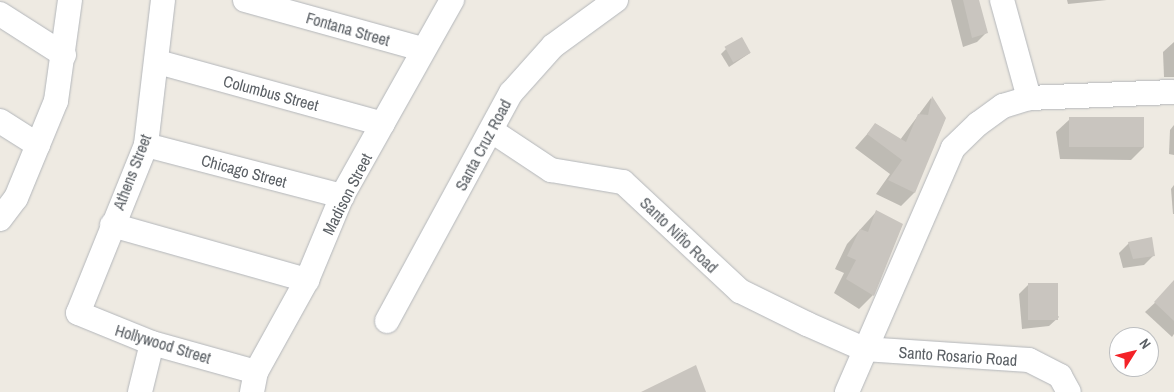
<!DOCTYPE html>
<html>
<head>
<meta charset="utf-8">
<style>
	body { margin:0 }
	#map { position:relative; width:1174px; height:392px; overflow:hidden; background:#eeeae2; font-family:"Archivo Narrow",sans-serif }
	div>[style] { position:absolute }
	.shadow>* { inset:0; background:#0003 }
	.building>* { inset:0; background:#c9c5bf; transform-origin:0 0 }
	.roads { filter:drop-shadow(0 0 1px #b3b6ba) drop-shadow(0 0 1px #b3b6ba) }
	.minor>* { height:24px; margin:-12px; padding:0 12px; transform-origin:12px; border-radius:12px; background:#fff }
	span { translate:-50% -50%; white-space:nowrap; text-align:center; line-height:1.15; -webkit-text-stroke:4px #fff; paint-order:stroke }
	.street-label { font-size:16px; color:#5a5f64 }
	.north { position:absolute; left:1109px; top:327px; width:50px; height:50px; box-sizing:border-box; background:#fff; border:1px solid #bdbfc1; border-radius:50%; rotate:54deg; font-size:14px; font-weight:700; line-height:20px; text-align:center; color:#5a5f64 }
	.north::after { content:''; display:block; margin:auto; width:18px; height:22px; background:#f42227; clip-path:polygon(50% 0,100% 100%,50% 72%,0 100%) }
</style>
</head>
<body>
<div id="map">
	<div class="shadow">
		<div style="clip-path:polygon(951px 0,978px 0,987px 32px,977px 42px,963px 47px)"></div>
		<div style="clip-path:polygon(1067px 0,1107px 0,1068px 4px)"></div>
		<div style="clip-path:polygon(1174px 42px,1174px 77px,1164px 77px,1163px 52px)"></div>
		<div style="clip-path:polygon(726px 49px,750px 53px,729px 67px,721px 54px)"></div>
		<div style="clip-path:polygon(931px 98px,945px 119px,914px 193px,901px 206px,876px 194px,890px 174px,855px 148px,876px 124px,900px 140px)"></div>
		<div style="clip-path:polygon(1070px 119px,1144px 147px,1131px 160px,1060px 159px,1056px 132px)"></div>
		<div style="clip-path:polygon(1174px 125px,1174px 155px,1169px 154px,1170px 130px)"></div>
		<div style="clip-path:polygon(1174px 185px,1174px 214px,1173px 214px,1171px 189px)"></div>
		<div style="clip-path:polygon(876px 212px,902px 225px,873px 295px,859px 309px,834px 293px,844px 273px,835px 269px,847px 244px)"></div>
		<div style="clip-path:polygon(1129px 243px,1154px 255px,1144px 265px,1123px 268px,1119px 253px)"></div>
		<div style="clip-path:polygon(1029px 284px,1059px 317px,1049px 326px,1022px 329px,1019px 294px)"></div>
		<div style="clip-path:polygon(1174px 285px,1174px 334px,1172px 337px,1145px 312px)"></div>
	</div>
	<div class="building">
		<div style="clip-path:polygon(963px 0,979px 0,988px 33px,972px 38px)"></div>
		<div style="left:742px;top:37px;width:18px;height:20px;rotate:61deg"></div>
		<div style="clip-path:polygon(932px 96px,946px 118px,915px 193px,888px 180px,902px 160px,867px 134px,875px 123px,906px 142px,918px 114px,928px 115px)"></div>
		<div style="left:1069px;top:117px;width:75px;height:30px"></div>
		<div style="clip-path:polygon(876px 210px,903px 224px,874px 296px,846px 279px,856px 260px,847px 256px,860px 229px,868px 232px)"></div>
		<div style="clip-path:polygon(1152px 237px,1155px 256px,1133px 259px,1128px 242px)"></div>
		<div style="clip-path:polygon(1174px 280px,1174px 321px,1154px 302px)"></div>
		<div style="left:1028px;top:283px;width:30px;height:37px"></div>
		<div style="clip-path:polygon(696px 365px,706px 392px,641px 392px)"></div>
	</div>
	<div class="roads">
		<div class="minor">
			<div style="left:163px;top:0;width:146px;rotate:96.7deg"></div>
			<div style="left:146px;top:145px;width:181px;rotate:112deg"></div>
			<div style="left:78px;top:313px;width:80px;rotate:22.1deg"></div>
			<div style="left:152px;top:343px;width:108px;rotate:15.6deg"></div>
			<div style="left:245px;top:0;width:184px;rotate:15.5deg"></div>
			<div style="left:1002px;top:0;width:102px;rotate:74.6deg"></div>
			<div style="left:0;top:14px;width:76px;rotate:32.6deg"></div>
			<div style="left:158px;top:62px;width:233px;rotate:15.4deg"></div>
			<div style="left:0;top:121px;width:45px;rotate:32.3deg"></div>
			<div style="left:492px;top:131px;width:71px;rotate:33.5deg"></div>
			<div style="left:551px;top:170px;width:73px;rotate:9.5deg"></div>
			<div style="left:623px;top:182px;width:160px;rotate:43deg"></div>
			<div style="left:740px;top:291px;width:75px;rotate:26.2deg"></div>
			<div style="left:807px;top:324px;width:62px;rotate:23.7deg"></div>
			<div style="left:864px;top:349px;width:165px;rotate:3.8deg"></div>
			<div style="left:1029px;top:360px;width:35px;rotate:27deg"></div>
			<div style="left:1060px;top:376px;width:18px;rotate:61deg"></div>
			<div style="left:146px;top:145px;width:203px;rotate:14.6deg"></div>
			<div style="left:0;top:219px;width:26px;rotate:-53deg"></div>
			<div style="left:16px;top:198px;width:105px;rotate:-67.6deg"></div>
			<div style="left:56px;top:101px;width:102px;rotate:-82.1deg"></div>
			<div style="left:112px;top:225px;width:203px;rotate:15.8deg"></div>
			<div style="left:387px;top:321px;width:260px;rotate:-61.5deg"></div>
			<div style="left:511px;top:93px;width:63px;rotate:-48.2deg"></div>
			<div style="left:553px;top:46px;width:78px;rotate:-36.1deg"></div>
			<div style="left:140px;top:392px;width:50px;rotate:-76.2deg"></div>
			<div style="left:252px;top:392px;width:20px;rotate:-79deg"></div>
			<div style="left:256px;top:372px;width:105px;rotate:-61deg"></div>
			<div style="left:307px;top:280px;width:91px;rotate:-67.4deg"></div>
			<div style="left:342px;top:196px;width:225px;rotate:-60.7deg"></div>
			<div style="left:847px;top:392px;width:266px;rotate:-66.5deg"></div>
			<div style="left:953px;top:148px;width:35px;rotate:-44deg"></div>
			<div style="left:978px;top:124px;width:31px;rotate:-36deg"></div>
			<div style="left:1003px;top:106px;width:27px;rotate:-17deg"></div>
			<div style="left:1029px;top:98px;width:145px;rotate:-2.4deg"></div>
		</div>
	</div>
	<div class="street-label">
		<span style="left:348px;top:29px;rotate:16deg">Fontana Street</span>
		<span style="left:271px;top:93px;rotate:15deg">Columbus Street</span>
		<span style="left:483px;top:145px;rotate:-62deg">Santa Cruz Road</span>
		<span style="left:244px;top:171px;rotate:15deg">Chicago Street</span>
		<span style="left:132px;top:172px;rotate:-69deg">Athens Street</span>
		<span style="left:347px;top:194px;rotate:-63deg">Madison Street</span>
		<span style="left:679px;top:235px;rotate:44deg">Santo Niño Road</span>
		<span style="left:163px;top:344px;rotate:17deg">Hollywood Street</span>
		<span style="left:958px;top:356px;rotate:4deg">Santo Rosario Road</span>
	</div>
	<div class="north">N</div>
</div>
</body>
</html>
